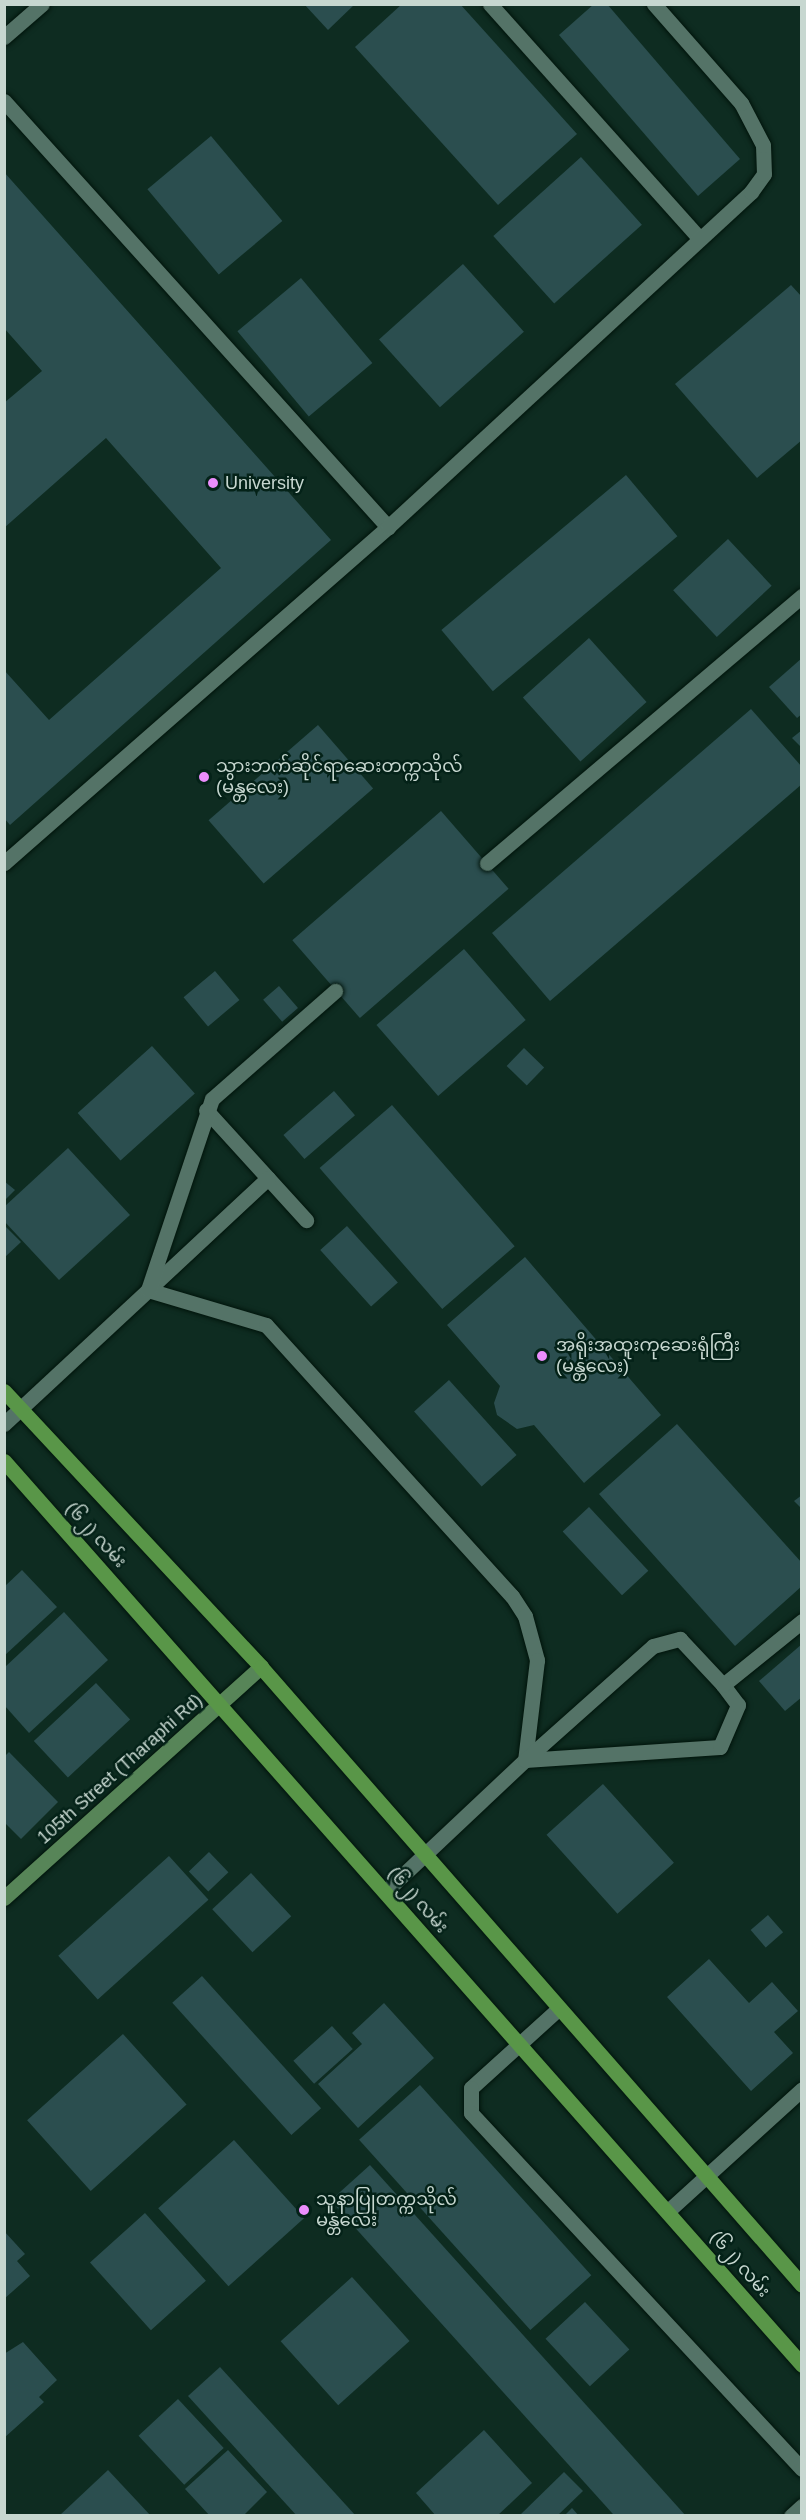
<!DOCTYPE html>
<html>
<head>
<meta charset="utf-8">
<style>
	body { margin:0 }
	#map { position:relative; width:806px; height:2520px; overflow:hidden; background:#0e2c21; font-family:Helvetica,"Noto Sans Myanmar",sans-serif }
	div>[style] { position:absolute }
	.building>* { inset:0; background:#2b4e4f; transform-origin:0 0 }
	.roads { filter:drop-shadow(0 0 2px #00140b) drop-shadow(0 0 2px #00140b) }
	.lane>* { height:15px; margin:-7.5px; padding:0 7.5px; transform-origin:7.5px; border-radius:7.5px; background:#547367 }
	.secondary>* { height:15px; margin:-7.5px; padding:0 7.5px; transform-origin:7.5px; border-radius:7.5px; background:#578558 }
	.primary>* { height:15px; margin:-7.5px; padding:0 7.5px; transform-origin:7.5px; border-radius:7.5px; background:#599648 }
	.dots>* { width:16px; height:16px; translate:-50% -50%; box-sizing:border-box; border:3px solid #042218; border-radius:50% }
	span { translate:-50% -50%; white-space:nowrap; text-align:center; line-height:1.15; -webkit-text-stroke:5px #042218; paint-order:stroke }
	.poi-label { font-size:18px; color:#c7d7d0 }
	.left { translate:0 -50%; text-align:left }
	.street-label { font-size:18px; color:#c7d7d0 }
	.frame { position:absolute; inset:0; border:6px solid #c7d7d0; pointer-events:none }
</style>
</head>
<body>
<div id="map">
	<div class="building">
		<div style="clip-path:polygon(304px 4px,355px 4px,328px 30px)"></div>
		<div style="clip-path:polygon(402px 4px,460px 4px,577px 134px,498px 205px,355px 47px)"></div>
		<div style="clip-path:polygon(594px 4px,607px 4px,740px 159px,698px 196px,559px 35px)"></div>
		<div style="left:211px;top:136px;width:111px;height:83px;rotate:50deg"></div>
		<div style="left:581px;top:157px;width:91px;height:118px;rotate:48deg"></div>
		<div style="clip-path:polygon(4px 172px,331px 540px,10px 825px,4px 818px,4px 670px,49px 720px,221px 568px,106px 438px,4px 528px,4px 403px,42px 371px,4px 328px)"></div>
		<div style="left:463px;top:264px;width:91px;height:113px;rotate:48deg"></div>
		<div style="left:301px;top:278px;width:111px;height:83px;rotate:50deg"></div>
		<div style="clip-path:polygon(791px 285px,802px 297px,802px 440px,757px 478px,675px 384px)"></div>
		<div style="left:626px;top:475px;width:80px;height:241px;rotate:50deg"></div>
		<div style="left:728px;top:539px;width:64px;height:75px;rotate:47deg"></div>
		<div style="left:589px;top:638px;width:86px;height:89px;rotate:48deg"></div>
		<div style="clip-path:polygon(802px 658px,802px 714px,797px 718px,769px 687px)"></div>
		<div style="clip-path:polygon(751px 709px,802px 767px,802px 784px,550px 1001px,492px 933px)"></div>
		<div style="left:318px;top:725px;width:84px;height:145px;rotate:49deg"></div>
		<div style="clip-path:polygon(802px 730px,802px 748px,792px 738px)"></div>
		<div style="left:441px;top:811px;width:103px;height:197px;rotate:49deg"></div>
		<div style="left:464px;top:949px;width:94px;height:116px;rotate:49deg"></div>
		<div style="left:215px;top:971px;width:38px;height:41px;rotate:50deg"></div>
		<div style="left:279px;top:986px;width:29px;height:21px;rotate:49deg"></div>
		<div style="left:152px;top:1046px;width:64px;height:100px;rotate:48deg"></div>
		<div style="left:524px;top:1048px;width:28px;height:25px;rotate:44deg"></div>
		<div style="left:334px;top:1091px;width:32px;height:67px;rotate:49deg"></div>
		<div style="left:392px;top:1105px;width:187px;height:96px;rotate:49deg"></div>
		<div style="clip-path:polygon(68px 1148px,130px 1215px,59px 1280px,4px 1221px,4px 1207px)"></div>
		<div style="clip-path:polygon(4px 1181px,15px 1190px,4px 1201px)"></div>
		<div style="clip-path:polygon(4px 1225px,21px 1242px,4px 1258px)"></div>
		<div style="left:347px;top:1226px;width:76px;height:36px;rotate:48deg"></div>
		<div style="clip-path:polygon(525px 1257px,661px 1415px,584px 1483px,534px 1425px,517px 1429px,497px 1415px,494px 1403px,500px 1386px,447px 1325px)"></div>
		<div style="left:449px;top:1380px;width:101px;height:47px;rotate:48deg"></div>
		<div style="clip-path:polygon(677px 1424px,802px 1563px,802px 1586px,735px 1646px,599px 1494px)"></div>
		<div style="clip-path:polygon(802px 1495px,802px 1509px,794px 1501px)"></div>
		<div style="left:589px;top:1507px;width:87px;height:36px;rotate:47deg"></div>
		<div style="clip-path:polygon(22px 1570px,57px 1607px,4px 1656px,4px 1587px)"></div>
		<div style="clip-path:polygon(64px 1612px,108px 1660px,29px 1733px,5px 1706px,5px 1667px)"></div>
		<div style="clip-path:polygon(802px 1644px,802px 1697px,785px 1711px,759px 1681px)"></div>
		<div style="left:96px;top:1683px;width:50px;height:85px;rotate:47deg"></div>
		<div style="clip-path:polygon(9px 1752px,58px 1802px,21px 1839px,4px 1822px,4px 1757px)"></div>
		<div style="left:603px;top:1784px;width:106px;height:76px;rotate:48deg"></div>
		<div style="left:209px;top:1852px;width:28px;height:28px;rotate:46deg"></div>
		<div style="left:169px;top:1856px;width:59px;height:149px;rotate:48deg"></div>
		<div style="left:251px;top:1873px;width:59px;height:53px;rotate:47deg"></div>
		<div style="left:768px;top:1915px;width:23px;height:23px;rotate:49deg"></div>
		<div style="clip-path:polygon(709px 1959px,749px 2003px,772px 1982px,798px 2011px,774px 2032px,793px 2053px,751px 2091px,667px 1997px)"></div>
		<div style="left:202px;top:1976px;width:178px;height:40px;rotate:48deg"></div>
		<div style="clip-path:polygon(384px 2003px,434px 2058px,358px 2128px,318px 2084px,362px 2044px,352px 2033px)"></div>
		<div style="left:332px;top:2026px;width:31px;height:52px;rotate:48deg"></div>
		<div style="left:123px;top:2034px;width:95px;height:129px;rotate:48deg"></div>
		<div style="left:420px;top:2085px;width:256px;height:82px;rotate:48deg"></div>
		<div style="left:234px;top:2140px;width:105px;height:102px;rotate:48deg"></div>
		<div style="left:370px;top:2165px;width:474px;height:53px;rotate:48deg"></div>
		<div style="left:145px;top:2213px;width:91px;height:74px;rotate:48deg"></div>
		<div style="clip-path:polygon(4px 2231px,25px 2254px,17px 2261px,30px 2276px,4px 2299px)"></div>
		<div style="left:352px;top:2277px;width:86px;height:96px;rotate:48deg"></div>
		<div style="left:585px;top:2302px;width:65px;height:54px;rotate:47deg"></div>
		<div style="clip-path:polygon(23px 2342px,57px 2380px,39px 2397px,44px 2402px,4px 2438px,4px 2354px)"></div>
		<div style="clip-path:polygon(220px 2367px,356px 2516px,297px 2516px,188px 2396px)"></div>
		<div style="left:178px;top:2399px;width:67px;height:54px;rotate:47deg"></div>
		<div style="clip-path:polygon(484px 2430px,532px 2483px,497px 2516px,436px 2516px,416px 2493px)"></div>
		<div style="clip-path:polygon(228px 2450px,267px 2492px,243px 2516px,210px 2516px,185px 2489px)"></div>
		<div style="clip-path:polygon(108px 2470px,151px 2516px,59px 2516px)"></div>
		<div style="clip-path:polygon(564px 2472px,583px 2491px,557px 2516px,519px 2516px)"></div>
		<div style="clip-path:polygon(572px 2508px,579px 2516px,564px 2516px)"></div>
	</div>
	<div class="roads">
		<div class="lane">
			<div style="left:490px;top:4px;width:314px;rotate:48.2deg"></div>
			<div style="left:4px;top:37px;width:50px;rotate:-41deg"></div>
			<div style="left:4px;top:101px;width:574px;rotate:47.97deg"></div>
			<div style="left:4px;top:863px;width:510px;rotate:-41.19deg"></div>
			<div style="left:388px;top:527px;width:494px;rotate:-42.7deg"></div>
			<div style="left:751px;top:192px;width:22px;rotate:-54deg"></div>
			<div style="left:764px;top:174px;width:29px;rotate:-92deg"></div>
			<div style="left:763px;top:145px;width:47px;rotate:-117.6deg"></div>
			<div style="left:741px;top:103px;width:132px;rotate:-131.3deg"></div>
			<div style="left:487px;top:863px;width:413px;rotate:-40.3deg"></div>
			<div style="left:206px;top:1110px;width:149px;rotate:47.7deg"></div>
			<div style="left:268px;top:1178px;width:164px;rotate:137deg"></div>
			<div style="left:148px;top:1290px;width:123px;rotate:16.5deg"></div>
			<div style="left:266px;top:1325px;width:366px;rotate:47.8deg"></div>
			<div style="left:512px;top:1596px;width:24px;rotate:57deg"></div>
			<div style="left:525px;top:1616px;width:46px;rotate:74.7deg"></div>
			<div style="left:537px;top:1660px;width:101px;rotate:96.8deg"></div>
			<div style="left:525px;top:1760px;width:192px;rotate:136.7deg"></div>
			<div style="left:4px;top:1424px;width:197px;rotate:-42.9deg"></div>
			<div style="left:148px;top:1290px;width:201px;rotate:-71.5deg"></div>
			<div style="left:212px;top:1099px;width:164px;rotate:-41.3deg"></div>
			<div style="left:525px;top:1760px;width:195px;rotate:-3.8deg"></div>
			<div style="left:720px;top:1747px;width:46px;rotate:-66.8deg"></div>
			<div style="left:738px;top:1705px;width:25px;rotate:-127deg"></div>
			<div style="left:723px;top:1685px;width:102px;rotate:-39deg"></div>
			<div style="left:525px;top:1760px;width:171px;rotate:-41.7deg"></div>
			<div style="left:653px;top:1646px;width:28px;rotate:-15deg"></div>
			<div style="left:680px;top:1639px;width:63px;rotate:46.9deg"></div>
			<div style="left:557px;top:2010px;width:116px;rotate:137.8deg"></div>
			<div style="left:471px;top:2088px;width:25px;rotate:90deg"></div>
			<div style="left:471px;top:2113px;width:486px;rotate:47.1deg"></div>
			<div style="left:668px;top:2211px;width:181px;rotate:-42.3deg"></div>
			<div style="left:791px;top:2516px;width:15px;rotate:-42deg"></div>
		</div>
		<div class="secondary">
			<div style="left:4px;top:1898px;width:346px;rotate:-42deg"></div>
		</div>
		<div class="primary">
			<div style="left:4px;top:1391px;width:377px;rotate:47deg"></div>
			<div style="left:261px;top:1667px;width:821px;rotate:48.8deg"></div>
			<div style="left:4px;top:1461px;width:1206px;rotate:48.56deg"></div>
		</div>
	</div>
	<div class="dots">
		<div style="left:213px;top:483px;background:#eb8dfc"></div>
		<div style="left:204px;top:777px;background:#eb8dfc"></div>
		<div style="left:542px;top:1356px;background:#eb8dfc"></div>
		<div style="left:304px;top:2210px;background:#eb8dfc"></div>
	</div>
	<div class="poi-label">
		<span class="left" style="left:225px;top:483px">University</span>
		<span class="left" style="left:216px;top:777px">သွားဘက်ဆိုင်ရာဆေးတက္ကသိုလ်<br>(မန္တလေး)</span>
		<span class="left" style="left:556px;top:1356px">အရိုးအထူးကုဆေးရုံကြီး<br>(မန္တလေး)</span>
		<span class="left" style="left:316px;top:2210px">သူနာပြုတက္ကသိုလ်<br>မန္တလေး</span>
	</div>
	<div class="street-label">
		<span style="left:96px;top:1535px;rotate:48deg">(၆၂) လမ်း</span>
		<span style="left:120px;top:1769px;rotate:-42deg">105th Street (Tharaphi Rd)</span>
		<span style="left:418px;top:1900px;rotate:49deg">(၆၂) လမ်း</span>
		<span style="left:740px;top:2264px;rotate:49deg">(၆၂) လမ်း</span>
	</div>
	<div class="frame"></div>
</div>
</body>
</html>
